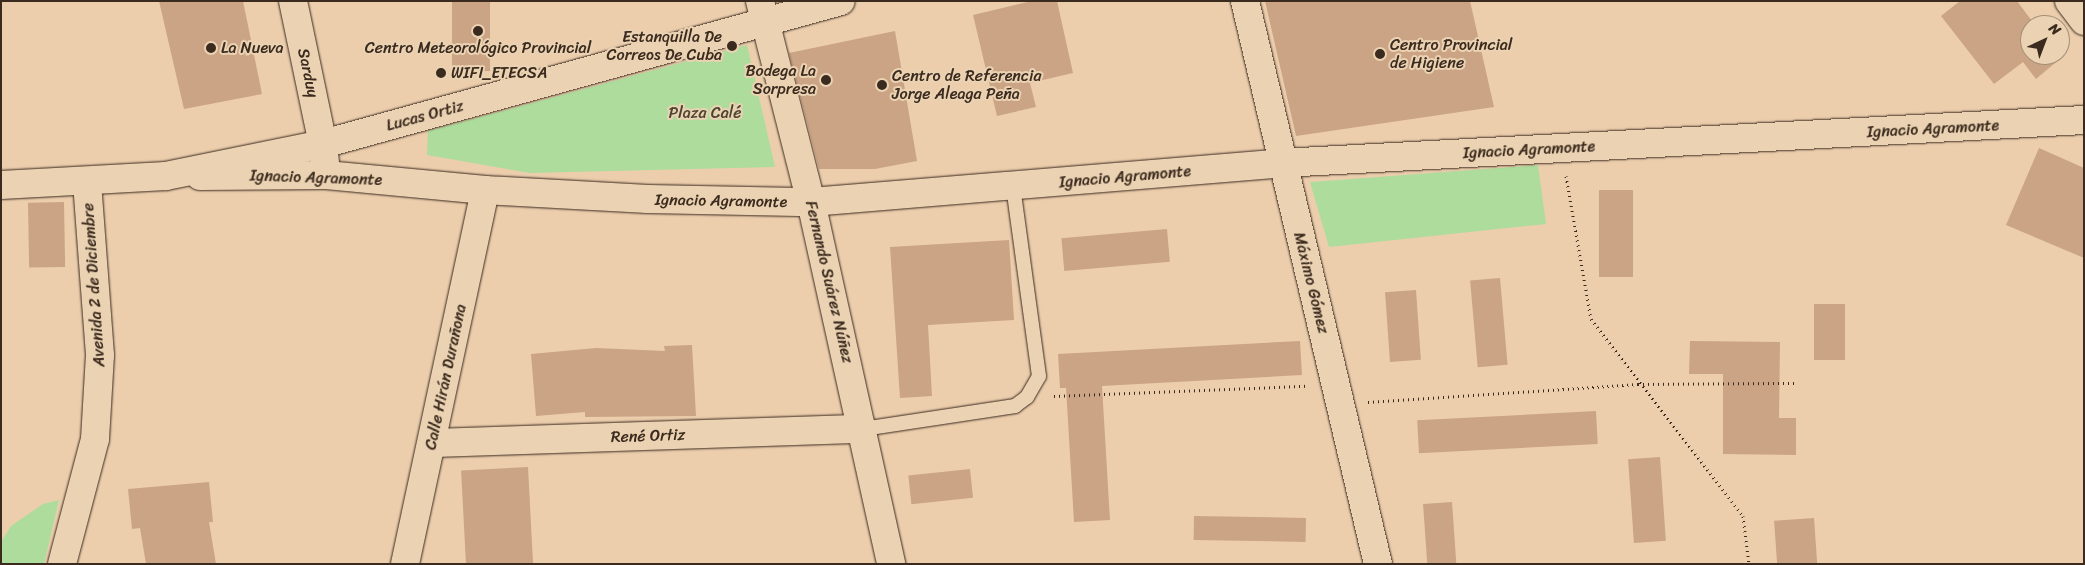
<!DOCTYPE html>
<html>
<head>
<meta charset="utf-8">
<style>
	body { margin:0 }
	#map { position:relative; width:2085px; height:565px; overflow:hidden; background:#eccead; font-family:Sriracha,sans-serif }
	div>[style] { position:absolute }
	.green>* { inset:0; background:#addc9c }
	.building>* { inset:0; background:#caa485; transform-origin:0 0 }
	.path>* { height:3px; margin-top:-1.5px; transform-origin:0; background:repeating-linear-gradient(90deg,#3b2a1e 0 1px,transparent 0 5px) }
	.roads { filter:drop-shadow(0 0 1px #3b2a1e) drop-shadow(0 0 1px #3b2a1e) }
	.service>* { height:14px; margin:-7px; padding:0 7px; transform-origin:7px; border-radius:7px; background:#ead2b2 }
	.minor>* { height:28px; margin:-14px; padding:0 14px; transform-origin:14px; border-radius:14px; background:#ead2b2 }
	.tertiary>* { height:28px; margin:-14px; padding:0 14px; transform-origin:14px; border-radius:14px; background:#ead2b2 }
	.secondary>* { height:28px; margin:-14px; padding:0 14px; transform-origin:14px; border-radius:14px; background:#ead2b2 }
	.dots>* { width:14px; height:14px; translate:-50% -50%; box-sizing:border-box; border:2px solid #ead2b2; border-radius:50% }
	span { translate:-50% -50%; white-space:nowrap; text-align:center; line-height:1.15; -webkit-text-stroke:4px #ead2b2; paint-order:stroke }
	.poi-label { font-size:16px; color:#3b2a1e }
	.right { translate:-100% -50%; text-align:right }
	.left { translate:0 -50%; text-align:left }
	.street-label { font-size:16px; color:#3b2a1e }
	.park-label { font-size:16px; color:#4c4531 }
	.frame { position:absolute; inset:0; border:2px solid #3b2a1e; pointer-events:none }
	.north { position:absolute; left:2020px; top:15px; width:50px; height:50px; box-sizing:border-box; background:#ead2b2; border:1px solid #a48f77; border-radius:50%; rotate:43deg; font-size:14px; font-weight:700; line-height:20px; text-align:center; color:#3b2a1e }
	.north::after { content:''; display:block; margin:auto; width:18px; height:22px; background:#3b2a1e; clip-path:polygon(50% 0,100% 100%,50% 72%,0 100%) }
</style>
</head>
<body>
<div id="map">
	<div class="green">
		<div style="clip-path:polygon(747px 45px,775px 167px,530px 173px,427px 155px,428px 131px)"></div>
		<div style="clip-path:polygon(1538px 165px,1546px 224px,1329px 247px,1310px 182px)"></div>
		<div style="clip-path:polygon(59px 500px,44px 564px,1px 564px,1px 542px,11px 526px,43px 504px)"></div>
	</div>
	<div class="building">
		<div style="clip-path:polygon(159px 1px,243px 1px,262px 94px,184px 109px)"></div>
		<div style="left:452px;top:1px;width:38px;height:70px"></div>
		<div style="clip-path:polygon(1032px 1px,1057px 1px,1073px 73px,1030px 83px,1036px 107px,997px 116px,973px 15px)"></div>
		<div style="clip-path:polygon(1265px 1px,1470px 1px,1494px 107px,1296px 136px)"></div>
		<div style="clip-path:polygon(1960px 1px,2017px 1px,2035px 25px,2030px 25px,2030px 55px,2059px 55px,2061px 58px,2036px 79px,2023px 62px,1994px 84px,1941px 16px)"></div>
		<div style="clip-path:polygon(895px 31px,917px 161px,875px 169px,819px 169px,789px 53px)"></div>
		<div style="clip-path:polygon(2039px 148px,2084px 168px,2084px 258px,2006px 225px)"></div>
		<div style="left:1599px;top:190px;width:34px;height:87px"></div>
		<div style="left:64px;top:202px;width:65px;height:36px;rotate:89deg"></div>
		<div style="left:1167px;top:229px;width:33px;height:106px;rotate:85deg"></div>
		<div style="clip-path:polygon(1009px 240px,1014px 320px,928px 325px,932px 396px,900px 398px,890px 247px)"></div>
		<div style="left:1500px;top:278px;width:87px;height:30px;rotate:85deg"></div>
		<div style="left:1416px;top:290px;width:70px;height:31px;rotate:86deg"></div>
		<div style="left:1814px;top:304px;width:31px;height:56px"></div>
		<div style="clip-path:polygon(1300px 341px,1302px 375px,1102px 386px,1110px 520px,1074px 522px,1066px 388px,1060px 388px,1058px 354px)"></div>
		<div style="clip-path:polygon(1690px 341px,1780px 342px,1779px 418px,1796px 418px,1796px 455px,1723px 454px,1723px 374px,1689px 374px)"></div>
		<div style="clip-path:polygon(692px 345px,696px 416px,585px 417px,585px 412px,536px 416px,531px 354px,596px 348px,665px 351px,664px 346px)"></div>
		<div style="left:1596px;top:411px;width:33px;height:179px;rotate:87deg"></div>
		<div style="left:1660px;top:457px;width:84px;height:32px;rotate:86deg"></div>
		<div style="left:528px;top:467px;width:97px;height:67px;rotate:87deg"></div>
		<div style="left:970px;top:469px;width:29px;height:62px;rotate:84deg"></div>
		<div style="clip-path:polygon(209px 482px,213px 522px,209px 522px,216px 564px,146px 564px,140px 528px,132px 529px,128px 489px)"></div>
		<div style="left:1452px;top:502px;width:62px;height:29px;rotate:86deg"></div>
		<div style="left:1194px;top:516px;width:112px;height:24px;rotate:1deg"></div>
		<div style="left:1814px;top:518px;width:46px;height:40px;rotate:86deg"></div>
	</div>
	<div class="path">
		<div style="left:1566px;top:176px;width:145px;rotate:80.1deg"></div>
		<div style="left:1591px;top:319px;width:249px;rotate:52.3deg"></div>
		<div style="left:1743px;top:516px;width:48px;rotate:82.9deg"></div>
		<div style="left:1054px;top:396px;width:253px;rotate:-2.3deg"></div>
		<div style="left:1368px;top:402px;width:271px;rotate:-3.8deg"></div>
		<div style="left:1638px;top:384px;width:156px;rotate:-0.4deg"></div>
	</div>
	<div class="roads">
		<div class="service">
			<div style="left:863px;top:429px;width:154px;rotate:-8.6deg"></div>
			<div style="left:1015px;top:406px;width:15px;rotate:-37deg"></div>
			<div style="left:1027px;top:397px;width:24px;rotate:-60deg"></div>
			<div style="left:1039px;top:376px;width:192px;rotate:-97.8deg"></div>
		</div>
		<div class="minor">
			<div style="left:293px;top:1px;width:146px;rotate:78.2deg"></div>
			<div style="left:323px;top:144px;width:31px;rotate:84deg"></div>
			<div style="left:760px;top:1px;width:207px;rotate:75.8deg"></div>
			<div style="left:811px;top:202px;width:371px;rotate:77.5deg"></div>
			<div style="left:1245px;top:1px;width:578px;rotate:76.71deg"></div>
			<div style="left:433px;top:443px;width:430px;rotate:-1.9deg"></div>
			<div style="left:405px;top:564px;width:382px;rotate:-77.9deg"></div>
		</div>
		<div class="tertiary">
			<div style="left:200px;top:176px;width:126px;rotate:-0.5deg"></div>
			<div style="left:326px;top:175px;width:160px;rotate:5.4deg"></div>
			<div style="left:485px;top:190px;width:163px;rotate:3.2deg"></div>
			<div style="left:648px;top:199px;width:163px;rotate:1.1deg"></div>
			<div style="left:811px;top:202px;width:473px;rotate:-4.7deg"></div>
			<div style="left:1282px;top:163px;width:803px;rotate:-3.07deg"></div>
		</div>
		<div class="secondary">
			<div style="left:2069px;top:1px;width:25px;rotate:53deg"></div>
			<div style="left:1px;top:185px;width:165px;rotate:-3.1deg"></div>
			<div style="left:166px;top:176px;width:160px;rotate:-11.5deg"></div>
			<div style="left:323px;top:144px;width:537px;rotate:-15.43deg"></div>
			<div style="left:62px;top:564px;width:129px;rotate:-75.2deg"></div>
			<div style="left:95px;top:439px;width:84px;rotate:-86.6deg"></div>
			<div style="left:100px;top:355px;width:174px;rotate:-94.3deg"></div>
		</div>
	</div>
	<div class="dots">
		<div style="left:478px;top:31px;background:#3b2a1e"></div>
		<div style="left:732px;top:46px;background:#3b2a1e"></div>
		<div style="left:211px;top:48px;background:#3b2a1e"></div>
		<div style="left:1380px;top:54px;background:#3b2a1e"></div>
		<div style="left:441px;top:73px;background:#3b2a1e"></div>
		<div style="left:826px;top:80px;background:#3b2a1e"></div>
		<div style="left:882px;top:85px;background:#3b2a1e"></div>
	</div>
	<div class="poi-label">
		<span class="right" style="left:722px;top:46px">Estanquilla De<br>Correos De Cuba</span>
		<span class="left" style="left:1390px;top:54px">Centro Provincial<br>de Higiene</span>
		<span class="left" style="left:221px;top:48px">La Nueva</span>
		<span style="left:478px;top:48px">Centro Meteorológico Provincial</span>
		<span class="right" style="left:816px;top:80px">Bodega La<br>Sorpresa</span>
		<span class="left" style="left:451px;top:73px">WIFI_ETECSA</span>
		<span class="left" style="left:892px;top:85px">Centro de Referencia<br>Jorge Aleaga Peña</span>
	</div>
	<div class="street-label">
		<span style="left:308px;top:73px;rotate:78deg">Sarduy</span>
		<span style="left:425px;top:116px;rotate:-15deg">Lucas Ortiz</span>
		<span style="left:1933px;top:129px;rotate:-3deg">Ignacio Agramonte</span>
		<span style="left:1529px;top:150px;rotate:-3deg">Ignacio Agramonte</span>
		<span style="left:1125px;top:177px;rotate:-5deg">Ignacio Agramonte</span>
		<span style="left:316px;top:178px;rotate:2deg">Ignacio Agramonte</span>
		<span style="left:721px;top:201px;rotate:1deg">Ignacio Agramonte</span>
		<span style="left:829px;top:282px;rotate:77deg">Fernando Suárez Núñez</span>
		<span style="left:1311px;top:283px;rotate:76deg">Máximo Gómez</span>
		<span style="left:94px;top:285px;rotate:-94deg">Avenida 2 de Diciembre</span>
		<span style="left:446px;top:377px;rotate:-78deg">Calle Hirán Durañona</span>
		<span style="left:648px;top:436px;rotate:-2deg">René Ortiz</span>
	</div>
	<div class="park-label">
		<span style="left:705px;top:113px">Plaza Calé</span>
	</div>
	<div class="frame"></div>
	<div class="north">N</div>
</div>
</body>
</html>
